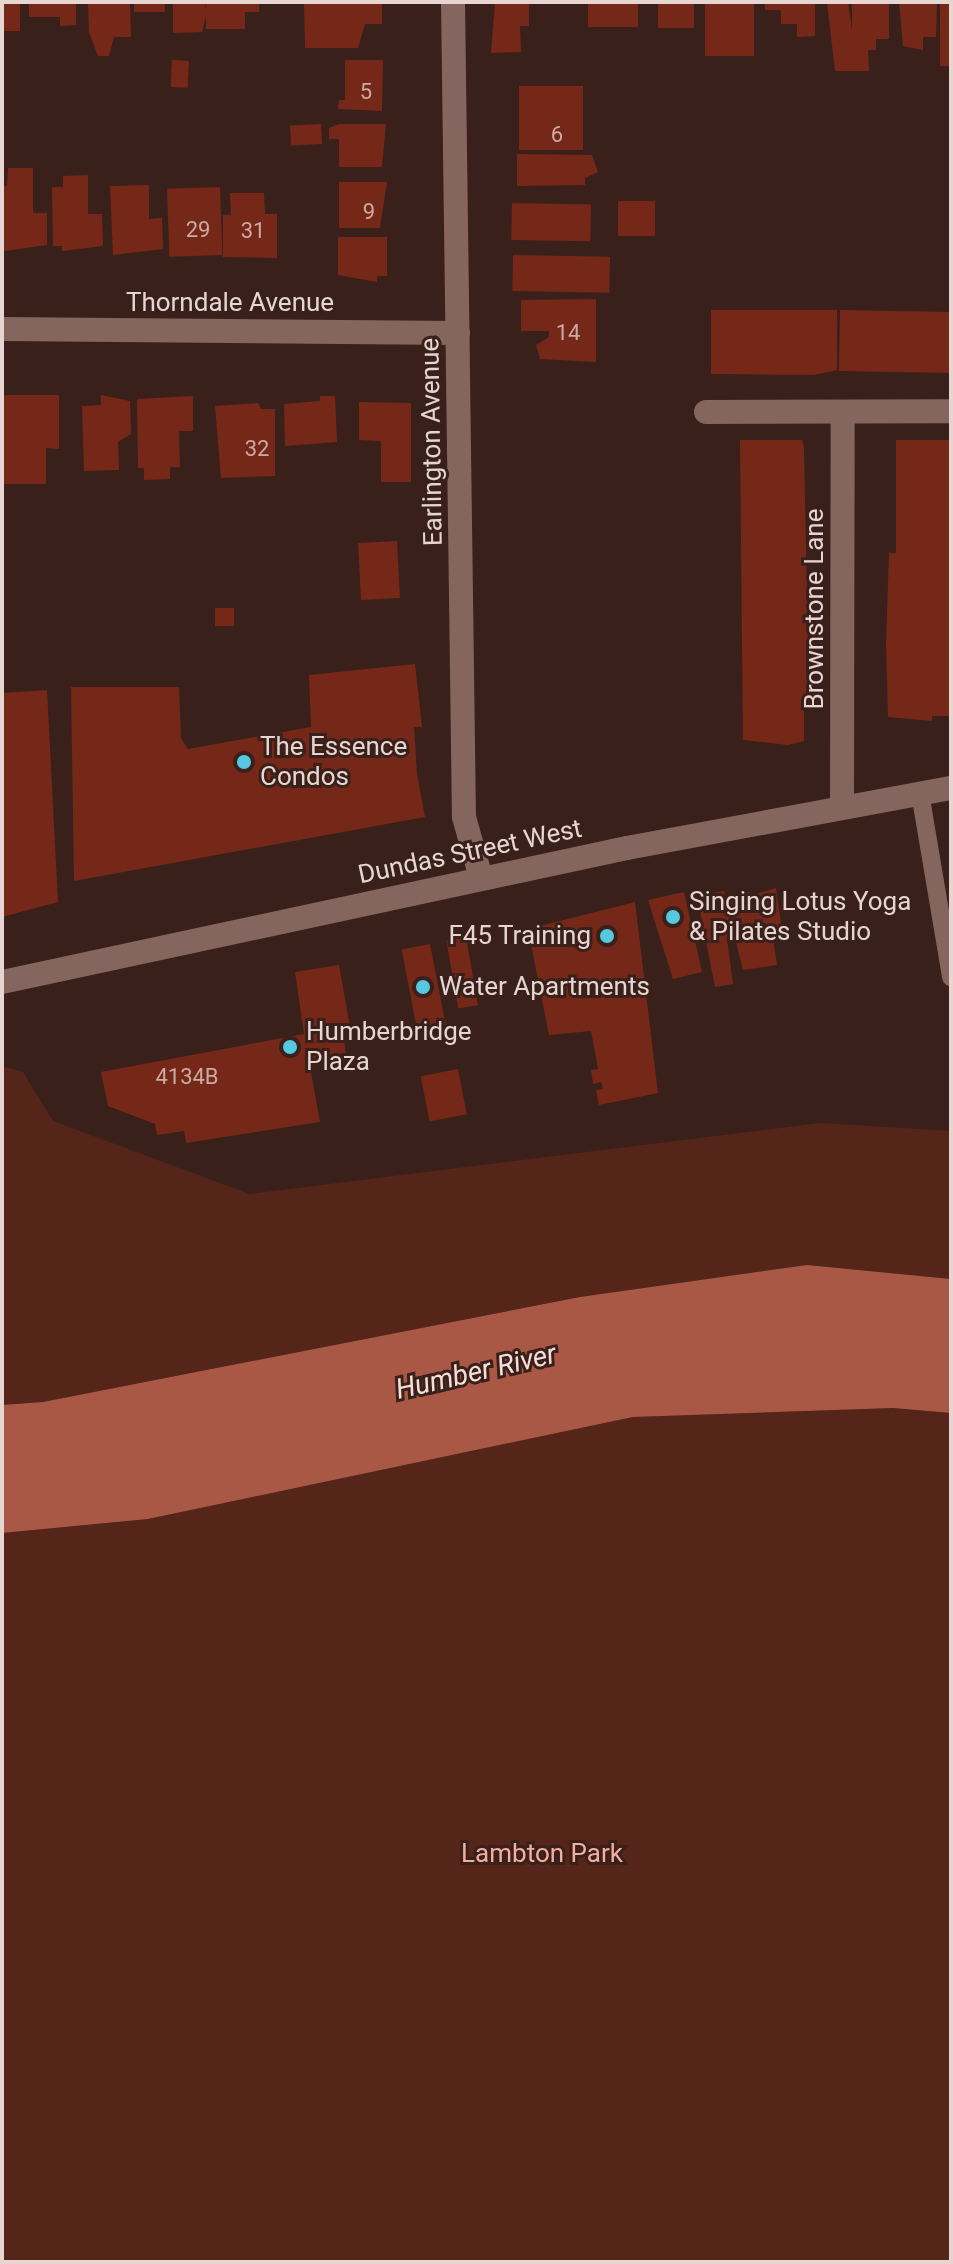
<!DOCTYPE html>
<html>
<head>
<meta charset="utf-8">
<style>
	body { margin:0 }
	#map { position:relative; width:953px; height:2264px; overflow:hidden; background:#3a201a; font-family:Roboto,sans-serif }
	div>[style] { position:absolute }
	.green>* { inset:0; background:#55251a }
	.water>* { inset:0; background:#a95845 }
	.building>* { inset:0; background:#752818; transform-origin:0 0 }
	.lane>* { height:18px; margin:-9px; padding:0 9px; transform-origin:9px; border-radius:9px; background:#85665e }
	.street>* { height:24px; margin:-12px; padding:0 12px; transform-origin:12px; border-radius:12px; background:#85665e }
	.secondary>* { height:24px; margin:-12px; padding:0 12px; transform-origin:12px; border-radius:12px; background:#85665e }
	.dots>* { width:22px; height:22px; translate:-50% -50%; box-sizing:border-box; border:4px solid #3a201a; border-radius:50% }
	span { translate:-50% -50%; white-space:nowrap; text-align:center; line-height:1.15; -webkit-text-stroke:6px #3a201a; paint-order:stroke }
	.number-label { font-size:22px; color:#caaaa3 }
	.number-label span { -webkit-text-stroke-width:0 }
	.street-label { font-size:26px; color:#e7d5d1 }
	.poi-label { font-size:26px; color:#e7d5d1 }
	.left { translate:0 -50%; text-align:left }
	.right { translate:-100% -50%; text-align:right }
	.park-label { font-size:26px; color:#f3ae9e }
	.water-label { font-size:28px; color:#f6ded8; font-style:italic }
	.frame { position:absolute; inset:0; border:4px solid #e7d5d1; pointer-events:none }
</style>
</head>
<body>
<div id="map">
	<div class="green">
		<div style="clip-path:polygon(2px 1066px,23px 1072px,53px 1121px,249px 1194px,820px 1123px,951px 1131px,951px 1279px,807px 1265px,580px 1297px,43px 1402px,2px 1405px)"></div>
		<div style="clip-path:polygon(893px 1408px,951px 1413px,951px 2260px,2px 2262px,2px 1533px,148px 1519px,633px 1417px)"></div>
	</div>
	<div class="water">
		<div style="clip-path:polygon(807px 1265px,951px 1279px,951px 1413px,893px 1408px,633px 1417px,148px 1519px,2px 1533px,2px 1405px,43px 1402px,580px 1297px)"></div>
	</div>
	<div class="building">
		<div style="left:2px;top:2px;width:18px;height:29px"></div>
		<div style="clip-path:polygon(29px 2px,76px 2px,76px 25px,60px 26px,60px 17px,29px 17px)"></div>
		<div style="clip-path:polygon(130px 2px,131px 37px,114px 37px,109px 56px,98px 56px,89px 32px,88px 4px)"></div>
		<div style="left:134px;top:2px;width:31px;height:10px"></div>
		<div style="clip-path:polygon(173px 2px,205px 2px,205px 11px,206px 2px,259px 2px,259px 12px,245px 12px,245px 29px,206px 29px,206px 16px,202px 32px,173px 33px)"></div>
		<div style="clip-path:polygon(304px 2px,382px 2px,382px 24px,365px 24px,358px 48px,305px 48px)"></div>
		<div style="clip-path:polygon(495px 2px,529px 2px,529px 26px,520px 26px,521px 52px,491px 53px)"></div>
		<div style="left:588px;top:2px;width:50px;height:25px"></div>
		<div style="left:658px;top:2px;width:36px;height:26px"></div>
		<div style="left:705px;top:2px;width:49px;height:54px"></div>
		<div style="clip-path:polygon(765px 2px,815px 2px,815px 36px,797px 37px,797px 24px,781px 24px,781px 10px,765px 10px)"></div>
		<div style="clip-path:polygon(827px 2px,848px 2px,852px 30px,852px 2px,889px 2px,889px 39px,876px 39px,876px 50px,868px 50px,869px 71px,835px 71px)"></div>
		<div style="clip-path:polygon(899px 2px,937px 2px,936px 37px,923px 37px,923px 50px,903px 46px)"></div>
		<div style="left:940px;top:2px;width:11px;height:64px"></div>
		<div style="left:172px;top:60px;width:17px;height:27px;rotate:3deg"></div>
		<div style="clip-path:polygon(345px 60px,383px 60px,382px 111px,338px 109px,339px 100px,345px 100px)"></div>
		<div style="left:519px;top:86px;width:64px;height:64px"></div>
		<div style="left:321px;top:124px;width:20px;height:31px;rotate:87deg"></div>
		<div style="clip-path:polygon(339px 124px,386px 124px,382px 167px,339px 167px,339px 139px,329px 139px,329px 128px)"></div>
		<div style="clip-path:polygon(517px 154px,592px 155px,598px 172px,585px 178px,585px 185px,517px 186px)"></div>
		<div style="clip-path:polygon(8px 168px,33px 168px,33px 213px,47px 213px,47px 245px,4px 251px,2px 186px,7px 186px)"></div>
		<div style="clip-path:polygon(88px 175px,88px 214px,102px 214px,103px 246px,62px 251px,62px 246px,53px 246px,52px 187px,63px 187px,63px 176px)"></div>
		<div style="clip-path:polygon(339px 182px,387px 182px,380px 228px,339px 228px)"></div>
		<div style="clip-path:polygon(149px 185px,149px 219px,162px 218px,163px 249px,113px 255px,110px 186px)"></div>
		<div style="left:220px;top:187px;width:68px;height:53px;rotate:88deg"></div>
		<div style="clip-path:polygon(230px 193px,264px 193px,265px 214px,277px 214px,277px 258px,223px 257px,223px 215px,231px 215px)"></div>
		<div style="left:618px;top:201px;width:37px;height:35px"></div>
		<div style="left:512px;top:203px;width:79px;height:37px;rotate:1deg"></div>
		<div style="clip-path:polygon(338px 237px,387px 237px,387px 276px,377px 276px,377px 282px,338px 275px)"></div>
		<div style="left:513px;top:255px;width:97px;height:36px;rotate:1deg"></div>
		<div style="clip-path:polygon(596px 299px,596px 362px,540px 359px,536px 345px,549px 337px,549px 331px,521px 331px,521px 300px)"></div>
		<div style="clip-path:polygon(711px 310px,837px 310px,837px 370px,814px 375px,711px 374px)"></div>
		<div style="left:840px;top:310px;width:111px;height:61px;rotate:1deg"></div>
		<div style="clip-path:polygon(2px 395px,59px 395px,59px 449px,46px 448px,46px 484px,2px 484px)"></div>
		<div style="clip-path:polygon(101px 395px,130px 401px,131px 434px,118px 442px,119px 470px,84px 471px,82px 406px,101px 405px)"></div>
		<div style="clip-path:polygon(193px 396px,193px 431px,179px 431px,180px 467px,170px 467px,170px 479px,144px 480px,144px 468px,138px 468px,137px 399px)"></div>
		<div style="clip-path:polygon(320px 396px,335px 396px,337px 442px,285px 446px,284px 404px,320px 401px)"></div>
		<div style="clip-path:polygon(359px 402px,411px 403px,411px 482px,381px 482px,381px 441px,359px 440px)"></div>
		<div style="clip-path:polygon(258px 403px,261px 409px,275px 409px,275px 476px,221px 478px,215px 406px)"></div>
		<div style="clip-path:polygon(740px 440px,802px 440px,804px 448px,809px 696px,804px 695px,804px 741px,788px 745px,743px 740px)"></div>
		<div style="clip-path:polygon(896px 440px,951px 440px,951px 693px,949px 716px,932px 716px,932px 721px,888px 717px,886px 643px,889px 553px,896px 553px)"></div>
		<div style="left:397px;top:541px;width:57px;height:39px;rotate:87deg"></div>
		<div style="left:215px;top:608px;width:19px;height:18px"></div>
		<div style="clip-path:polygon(415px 664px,422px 727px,414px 727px,417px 774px,425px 817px,74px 881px,71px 687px,179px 687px,181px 738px,188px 749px,311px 727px,309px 675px)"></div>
		<div style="clip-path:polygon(47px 690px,58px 902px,2px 917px,2px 693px)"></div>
		<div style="clip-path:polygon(776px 888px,782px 931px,772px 932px,777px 965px,743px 970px,735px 938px,727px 939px,733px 984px,715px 987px,697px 895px,724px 891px,725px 900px,729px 894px,750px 892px,750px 896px)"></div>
		<div style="clip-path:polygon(684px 892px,702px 972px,673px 979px,648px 900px)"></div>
		<div style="clip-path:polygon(635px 902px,658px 1093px,599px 1105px,596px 1090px,603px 1089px,601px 1082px,593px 1084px,591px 1070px,598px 1069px,591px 1031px,549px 1035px,528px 929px)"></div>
		<div style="left:466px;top:937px;width:69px;height:20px;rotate:80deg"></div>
		<div style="left:430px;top:944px;width:83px;height:29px;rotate:79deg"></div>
		<div style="clip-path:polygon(339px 965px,352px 1038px,344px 1040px,346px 1054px,309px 1061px,320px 1122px,186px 1143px,184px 1131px,157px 1135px,155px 1124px,108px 1106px,101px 1072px,304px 1034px,295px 972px)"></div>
		<div style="left:458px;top:1069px;width:46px;height:38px;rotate:79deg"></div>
	</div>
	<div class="lane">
		<div style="left:920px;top:793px;width:187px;rotate:80.4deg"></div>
	</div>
	<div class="street">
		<div style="left:453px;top:2px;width:815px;rotate:89.23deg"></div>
		<div style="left:464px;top:817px;width:63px;rotate:74.4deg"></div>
		<div style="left:2px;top:329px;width:456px;rotate:0.5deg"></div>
		<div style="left:706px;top:412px;width:245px;rotate:-0.2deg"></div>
		<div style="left:842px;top:806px;width:393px;rotate:-89.9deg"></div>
	</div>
	<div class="secondary">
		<div style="left:2px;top:982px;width:639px;rotate:-12.1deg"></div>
		<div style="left:627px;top:848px;width:330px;rotate:-10.5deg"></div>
	</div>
	<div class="dots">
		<div style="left:244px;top:762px;background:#56c9e1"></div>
		<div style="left:673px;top:917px;background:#56c9e1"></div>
		<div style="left:607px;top:936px;background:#56c9e1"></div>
		<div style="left:423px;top:987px;background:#56c9e1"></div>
		<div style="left:290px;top:1047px;background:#56c9e1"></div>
	</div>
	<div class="number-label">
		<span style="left:366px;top:92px">5</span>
		<span style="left:557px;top:135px">6</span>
		<span style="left:369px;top:212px">9</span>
		<span style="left:198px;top:230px">29</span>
		<span style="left:253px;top:231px">31</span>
		<span style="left:568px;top:333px">14</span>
		<span style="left:257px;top:449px">32</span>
		<span style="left:187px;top:1077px">4134B</span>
	</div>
	<div class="street-label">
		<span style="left:230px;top:303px">Thorndale Avenue</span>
		<span style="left:432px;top:442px;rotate:-91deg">Earlington Avenue</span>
		<span style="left:815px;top:609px;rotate:-90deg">Brownstone Lane</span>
		<span style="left:470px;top:852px;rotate:-12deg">Dundas Street West</span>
	</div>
	<div class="poi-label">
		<span class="left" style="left:260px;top:762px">The Essence<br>Condos</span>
		<span class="left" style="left:689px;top:917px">Singing Lotus Yoga<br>&amp; Pilates Studio</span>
		<span class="right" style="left:591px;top:936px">F45 Training</span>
		<span class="left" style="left:439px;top:987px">Water Apartments</span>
		<span class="left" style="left:306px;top:1047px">Humberbridge<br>Plaza</span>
	</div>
	<div class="park-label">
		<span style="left:542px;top:1854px">Lambton Park</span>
	</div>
	<div class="water-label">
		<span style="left:476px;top:1372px;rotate:-13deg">Humber River</span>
	</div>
	<div class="frame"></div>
</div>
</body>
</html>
